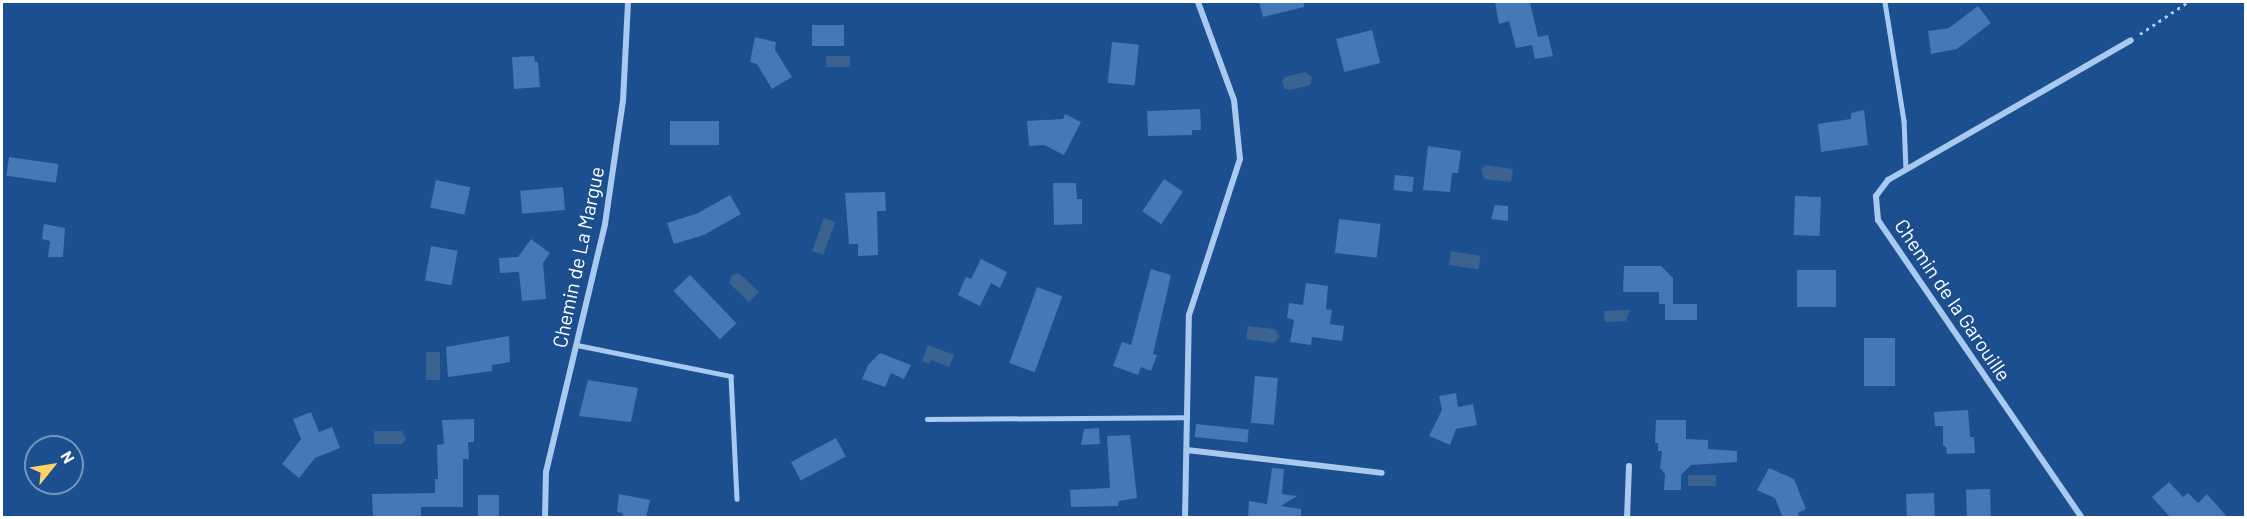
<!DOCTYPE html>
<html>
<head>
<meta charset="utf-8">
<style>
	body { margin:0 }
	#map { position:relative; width:2247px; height:519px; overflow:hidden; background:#1b4f8f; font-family:Barlow,sans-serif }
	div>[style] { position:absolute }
	.water>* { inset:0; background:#3c6290; transform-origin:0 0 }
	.building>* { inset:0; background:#4478b7; transform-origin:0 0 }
	.path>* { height:3px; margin-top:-1.5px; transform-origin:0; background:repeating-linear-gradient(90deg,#a9c9ee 0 3px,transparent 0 7.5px) }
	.service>* { height:4.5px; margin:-2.25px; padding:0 2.25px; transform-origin:2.25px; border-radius:2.25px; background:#a9c9ee }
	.minor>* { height:6px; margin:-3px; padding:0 3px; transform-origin:3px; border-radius:3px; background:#a9c9ee }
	span { translate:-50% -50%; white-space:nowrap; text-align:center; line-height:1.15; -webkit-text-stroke:4.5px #1b4f8f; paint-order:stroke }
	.street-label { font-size:20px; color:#fff }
	.frame { position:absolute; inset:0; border:3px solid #fff; pointer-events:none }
	.north { position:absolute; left:24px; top:435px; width:60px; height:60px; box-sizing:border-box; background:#1b4f8f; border:2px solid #7695bc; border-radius:50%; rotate:60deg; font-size:16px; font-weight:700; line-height:24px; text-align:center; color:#fff }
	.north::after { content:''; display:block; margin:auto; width:21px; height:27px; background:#ffd166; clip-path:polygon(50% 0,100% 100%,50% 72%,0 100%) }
</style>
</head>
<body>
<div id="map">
	<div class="water">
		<div style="left:826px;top:56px;width:24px;height:11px"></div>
		<div style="clip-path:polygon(1305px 72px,1312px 77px,1310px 85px,1290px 90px,1285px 89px,1282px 82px,1285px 77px)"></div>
		<div style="clip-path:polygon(1485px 165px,1513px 169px,1511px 182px,1484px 179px,1481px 170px)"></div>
		<div style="left:824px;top:218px;width:12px;height:35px;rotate:20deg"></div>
		<div style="left:1451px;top:251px;width:30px;height:14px;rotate:9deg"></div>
		<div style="clip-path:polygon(739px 273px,759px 292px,749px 302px,729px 283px,732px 275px)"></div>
		<div style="clip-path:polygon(1630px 310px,1626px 321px,1605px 322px,1604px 311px)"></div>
		<div style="clip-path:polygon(1248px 326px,1275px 329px,1279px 337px,1274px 343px,1246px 339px)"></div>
		<div style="clip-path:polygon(928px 345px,954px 355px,949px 367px,931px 360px,929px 364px,922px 361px)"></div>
		<div style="left:426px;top:352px;width:14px;height:28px"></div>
		<div style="clip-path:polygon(374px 431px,402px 431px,406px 439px,402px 444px,374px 444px)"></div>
		<div style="left:1688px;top:475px;width:28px;height:11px"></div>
	</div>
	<div class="building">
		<div style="clip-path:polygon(1259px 2px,1304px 2px,1304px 7px,1263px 17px)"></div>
		<div style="clip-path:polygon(1495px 2px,1530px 2px,1538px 37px,1548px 35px,1553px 56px,1535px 59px,1532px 45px,1516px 48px,1509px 21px,1499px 24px)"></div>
		<div style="clip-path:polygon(1978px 6px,1991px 23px,1957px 49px,1931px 54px,1928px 31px,1949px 28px)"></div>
		<div style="left:812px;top:25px;width:32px;height:21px"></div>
		<div style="left:1372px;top:30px;width:34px;height:37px;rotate:76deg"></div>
		<div style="clip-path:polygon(755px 37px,776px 42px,775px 50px,792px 77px,772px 89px,757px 64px,750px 62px)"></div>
		<div style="left:1112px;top:42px;width:27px;height:41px;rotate:6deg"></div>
		<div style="clip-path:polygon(534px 56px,535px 62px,538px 62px,540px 87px,514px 89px,512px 57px)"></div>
		<div style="clip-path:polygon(1200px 109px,1201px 130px,1192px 130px,1192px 135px,1148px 136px,1147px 111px)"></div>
		<div style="clip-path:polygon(1864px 110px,1868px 145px,1821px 152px,1818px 124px,1851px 119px,1851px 113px)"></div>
		<div style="clip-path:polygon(1065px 114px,1081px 122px,1064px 155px,1044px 145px,1029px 146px,1027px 121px,1063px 119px)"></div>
		<div style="left:670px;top:121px;width:49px;height:24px"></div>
		<div style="clip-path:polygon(1428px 146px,1461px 151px,1458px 173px,1452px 173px,1450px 192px,1423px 190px)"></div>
		<div style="left:9px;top:157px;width:50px;height:19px;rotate:8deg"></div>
		<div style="left:1395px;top:175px;width:19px;height:15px;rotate:6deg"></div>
		<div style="left:1164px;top:179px;width:23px;height:39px;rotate:34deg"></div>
		<div style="left:436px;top:180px;width:35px;height:28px;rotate:12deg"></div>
		<div style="clip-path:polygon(1053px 183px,1076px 183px,1077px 199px,1082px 199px,1082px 224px,1054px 225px)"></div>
		<div style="left:563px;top:187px;width:23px;height:43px;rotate:85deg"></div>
		<div style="clip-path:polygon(885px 192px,886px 211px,877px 211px,878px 255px,858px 256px,858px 244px,849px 244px,845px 193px)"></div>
		<div style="clip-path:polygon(730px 195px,741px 214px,704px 235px,674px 244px,667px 223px,696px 214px)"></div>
		<div style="left:1795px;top:196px;width:26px;height:39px;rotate:2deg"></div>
		<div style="clip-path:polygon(1495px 205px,1508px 206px,1508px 221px,1491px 219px)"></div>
		<div style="left:1339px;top:219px;width:42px;height:34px;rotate:7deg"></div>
		<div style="clip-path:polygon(44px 224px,65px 228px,63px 257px,48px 257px,50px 241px,42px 239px)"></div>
		<div style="clip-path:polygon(531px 239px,550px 253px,543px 263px,546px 299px,522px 301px,519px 272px,500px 273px,499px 258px,518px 257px)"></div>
		<div style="left:431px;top:246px;width:27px;height:35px;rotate:10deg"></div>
		<div style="clip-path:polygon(981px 259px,1007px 272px,1000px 288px,991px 283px,980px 306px,958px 295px,966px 277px,971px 279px)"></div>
		<div style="clip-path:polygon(1624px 266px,1661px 266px,1673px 278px,1673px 304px,1697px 304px,1697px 320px,1665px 320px,1665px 304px,1659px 304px,1659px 292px,1623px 292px)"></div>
		<div style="clip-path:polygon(1151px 269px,1171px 275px,1153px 354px,1157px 355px,1151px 371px,1141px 367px,1138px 375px,1113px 366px,1122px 342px,1131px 345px)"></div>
		<div style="left:1797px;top:270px;width:39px;height:37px"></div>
		<div style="left:690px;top:275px;width:67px;height:23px;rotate:46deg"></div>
		<div style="clip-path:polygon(1306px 283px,1328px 286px,1326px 309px,1332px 310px,1330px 324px,1344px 326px,1342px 341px,1312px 337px,1311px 345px,1290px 342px,1294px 320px,1287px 318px,1289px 303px,1303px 305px)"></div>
		<div style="left:1037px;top:287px;width:27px;height:81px;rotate:20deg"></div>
		<div style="clip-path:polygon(509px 336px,510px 362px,492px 365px,492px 371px,448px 377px,446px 347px)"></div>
		<div style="left:1864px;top:338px;width:31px;height:48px"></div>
		<div style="clip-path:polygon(880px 353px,911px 365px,904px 379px,891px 373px,885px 387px,862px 379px,868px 365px)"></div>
		<div style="left:1255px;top:376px;width:23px;height:47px;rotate:5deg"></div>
		<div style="clip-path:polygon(588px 380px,638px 388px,631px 422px,579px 416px)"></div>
		<div style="clip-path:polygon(1456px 393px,1458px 407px,1473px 404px,1477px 425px,1456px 429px,1450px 445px,1429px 436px,1442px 410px,1439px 396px)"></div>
		<div style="clip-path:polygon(1968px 410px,1970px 437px,1974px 437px,1975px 453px,1947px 454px,1946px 447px,1943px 445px,1943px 426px,1935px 426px,1934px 412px)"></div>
		<div style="clip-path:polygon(311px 412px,319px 432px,332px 427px,340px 448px,315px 458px,299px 478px,282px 464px,301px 439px,293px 419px)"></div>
		<div style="clip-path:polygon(474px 419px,474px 442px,468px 442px,469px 459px,463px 459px,463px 507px,421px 507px,421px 516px,373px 517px,372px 494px,435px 493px,435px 479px,438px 479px,437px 445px,444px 444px,442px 420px)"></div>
		<div style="clip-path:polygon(1656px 420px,1686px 420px,1686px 439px,1708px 440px,1708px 449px,1737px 451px,1737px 462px,1691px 465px,1681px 475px,1681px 490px,1664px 490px,1665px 474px,1660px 468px,1662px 451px,1658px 451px,1658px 443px,1655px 443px)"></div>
		<div style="left:1196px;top:424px;width:53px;height:13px;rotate:6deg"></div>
		<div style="clip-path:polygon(1099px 428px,1100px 444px,1081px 445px,1084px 429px)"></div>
		<div style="clip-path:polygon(1130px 435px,1137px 498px,1119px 501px,1118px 506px,1071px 507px,1070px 490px,1110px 488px,1107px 436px)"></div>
		<div style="left:836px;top:438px;width:21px;height:51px;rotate:62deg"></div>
		<div style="clip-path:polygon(1272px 468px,1284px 469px,1282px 494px,1297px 496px,1281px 506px,1301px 509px,1301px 518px,1248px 518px,1249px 501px,1267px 504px)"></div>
		<div style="clip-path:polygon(1769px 468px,1794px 479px,1806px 509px,1798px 513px,1799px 518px,1783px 518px,1775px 498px,1757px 490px)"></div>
		<div style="clip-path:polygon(2169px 482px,2183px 497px,2188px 493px,2198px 503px,2207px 494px,2228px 518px,2171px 518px,2152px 497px)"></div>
		<div style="left:1990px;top:489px;width:29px;height:24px;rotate:88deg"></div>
		<div style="left:1934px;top:493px;width:25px;height:28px;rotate:88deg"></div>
		<div style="clip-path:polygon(619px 494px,650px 500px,646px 518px,622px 518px,623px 513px,617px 512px)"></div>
		<div style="left:478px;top:495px;width:21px;height:23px"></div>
	</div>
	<div class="path">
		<div style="left:2140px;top:34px;width:58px;rotate:-33.7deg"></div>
	</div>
	<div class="service">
		<div style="left:1885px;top:2px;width:120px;rotate:80.9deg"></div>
		<div style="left:1904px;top:120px;width:49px;rotate:87.7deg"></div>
		<div style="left:577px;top:345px;width:157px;rotate:11.4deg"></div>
		<div style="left:731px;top:376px;width:123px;rotate:87.2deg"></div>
		<div style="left:927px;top:419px;width:260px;rotate:-0.4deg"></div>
	</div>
	<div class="minor">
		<div style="left:1187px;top:450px;width:196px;rotate:6.7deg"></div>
		<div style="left:545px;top:518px;width:46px;rotate:-88.8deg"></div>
		<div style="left:546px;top:472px;width:255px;rotate:-76.6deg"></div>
		<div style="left:605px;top:224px;width:124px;rotate:-81.7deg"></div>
		<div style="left:623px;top:101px;width:99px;rotate:-87.1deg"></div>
		<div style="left:1185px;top:518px;width:203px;rotate:-88.9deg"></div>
		<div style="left:1189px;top:315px;width:164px;rotate:-71.9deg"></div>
		<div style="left:1240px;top:159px;width:59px;rotate:-95.8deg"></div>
		<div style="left:1234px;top:100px;width:104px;rotate:-110.2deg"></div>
		<div style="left:1627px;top:518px;width:52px;rotate:-87.8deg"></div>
		<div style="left:2082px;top:518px;width:361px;rotate:-124.4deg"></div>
		<div style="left:1878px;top:220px;width:24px;rotate:-95deg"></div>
		<div style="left:1876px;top:196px;width:20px;rotate:-53deg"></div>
		<div style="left:1888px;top:180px;width:280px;rotate:-29.9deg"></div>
	</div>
	<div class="street-label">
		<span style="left:578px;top:257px;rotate:-78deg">Chemin de La Margue</span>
		<span style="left:1953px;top:300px;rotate:56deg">Chemin de la Garouille</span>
	</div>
	<div class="frame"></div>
	<div class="north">N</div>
</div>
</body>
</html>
